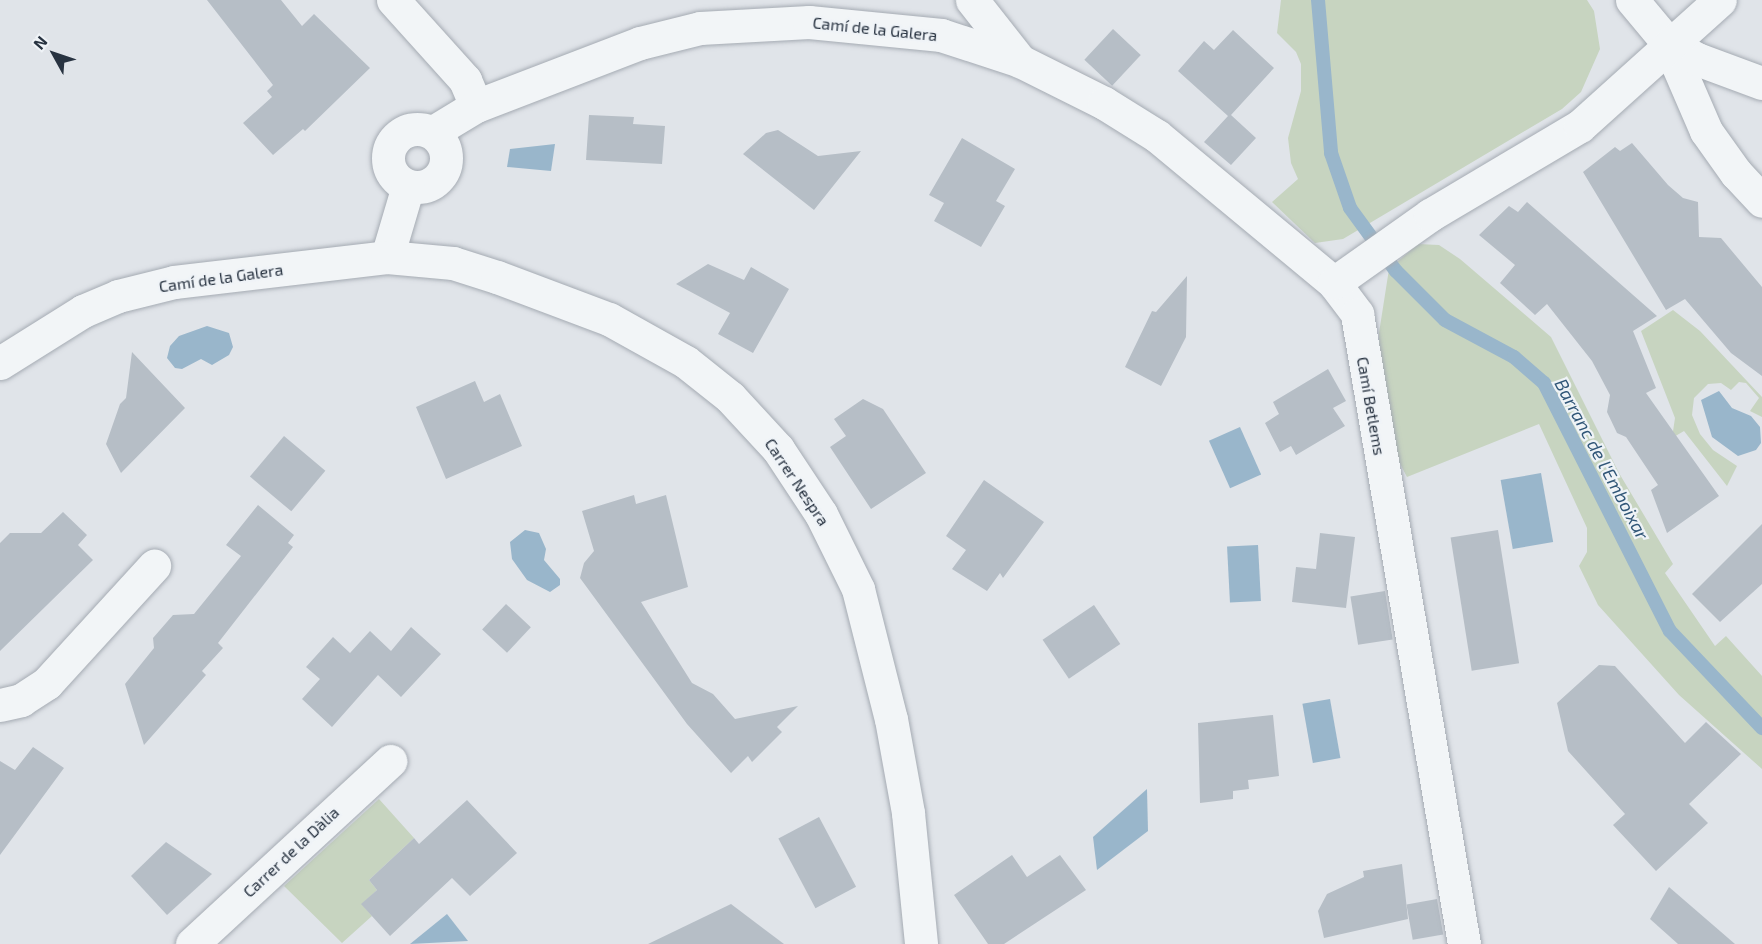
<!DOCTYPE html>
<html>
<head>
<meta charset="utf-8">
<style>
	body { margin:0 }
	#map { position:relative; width:1762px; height:944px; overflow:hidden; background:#e0e4e9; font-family:"Exo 2",sans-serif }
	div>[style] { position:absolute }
	.green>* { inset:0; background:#c7d4c0 }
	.water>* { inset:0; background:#99b6cb; transform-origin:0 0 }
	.stream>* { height:14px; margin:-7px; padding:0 7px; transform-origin:7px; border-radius:7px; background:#99b6cb }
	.building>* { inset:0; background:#b6bec6; transform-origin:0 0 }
	.roads { filter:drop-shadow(0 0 2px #a5abb3) drop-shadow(0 0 2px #a5abb3) }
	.minor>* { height:33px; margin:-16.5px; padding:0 16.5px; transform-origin:16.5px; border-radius:16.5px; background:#f2f5f7 }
	.minor>.ring { margin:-16.5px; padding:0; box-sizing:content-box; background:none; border:33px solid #f2f5f7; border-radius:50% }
	span { translate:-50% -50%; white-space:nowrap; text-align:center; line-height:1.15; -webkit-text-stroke:4.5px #eff3f7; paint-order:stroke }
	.street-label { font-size:16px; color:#283341 }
	.water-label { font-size:18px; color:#305677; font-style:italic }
	.north { position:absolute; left:24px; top:24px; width:60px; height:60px; -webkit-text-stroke:4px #eff3f7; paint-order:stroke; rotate:310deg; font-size:16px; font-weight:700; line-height:24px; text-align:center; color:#283341 }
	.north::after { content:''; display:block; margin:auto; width:21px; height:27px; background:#283341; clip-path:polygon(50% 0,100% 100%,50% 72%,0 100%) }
</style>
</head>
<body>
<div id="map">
	<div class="green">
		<div style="clip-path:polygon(1281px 0,1587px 0,1594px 11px,1600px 49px,1581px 92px,1562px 109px,1343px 239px,1315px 243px,1272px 202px,1298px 179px,1291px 163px,1288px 138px,1301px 91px,1301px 64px,1296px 52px,1277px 33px)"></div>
		<div style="clip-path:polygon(1418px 244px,1439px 245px,1460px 259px,1551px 337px,1619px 473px,1673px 564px,1665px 573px,1715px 646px,1726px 636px,1762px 676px,1762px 769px,1679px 695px,1598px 605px,1579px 566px,1587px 552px,1587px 528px,1539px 424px,1407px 477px,1396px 456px,1380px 367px,1379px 333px,1389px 269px)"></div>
		<div style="clip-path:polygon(1673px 310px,1700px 331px,1762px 397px,1762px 417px,1750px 411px,1759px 398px,1746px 383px,1739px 382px,1731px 390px,1721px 383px,1708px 384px,1694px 398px,1692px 415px,1700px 434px,1713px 450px,1737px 466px,1727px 486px,1684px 431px,1672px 438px,1675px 418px,1641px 331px)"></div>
		<div style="clip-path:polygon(379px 799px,414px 838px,369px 880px,377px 890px,362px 904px,372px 916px,342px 943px,284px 886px)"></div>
	</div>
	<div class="water">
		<div style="clip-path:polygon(555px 144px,551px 171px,507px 167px,510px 149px)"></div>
		<div style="clip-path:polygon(207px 326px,229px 333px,233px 347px,229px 355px,212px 365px,201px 359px,182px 369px,175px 368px,167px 358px,170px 346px,179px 336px)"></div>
		<div style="clip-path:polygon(1719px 391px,1732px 408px,1751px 416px,1760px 427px,1761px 443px,1756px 450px,1738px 456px,1712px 437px,1701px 400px)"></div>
		<div style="left:1240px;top:427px;width:52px;height:34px;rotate:66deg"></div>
		<div style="left:1541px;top:473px;width:70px;height:41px;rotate:80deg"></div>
		<div style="clip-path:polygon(525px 530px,539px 533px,546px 549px,544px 560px,560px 579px,560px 585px,550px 592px,527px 580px,512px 559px,510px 542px)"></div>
		<div style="left:1258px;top:545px;width:56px;height:31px;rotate:87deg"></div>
		<div style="left:1330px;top:699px;width:60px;height:28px;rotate:80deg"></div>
		<div style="clip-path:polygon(1147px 789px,1148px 831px,1097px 870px,1093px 837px)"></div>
		<div style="clip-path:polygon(447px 914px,468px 941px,410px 944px)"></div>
	</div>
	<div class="stream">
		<div style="left:1318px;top:0;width:154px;rotate:85.1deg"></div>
		<div style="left:1331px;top:153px;width:58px;rotate:70.9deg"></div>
		<div style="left:1350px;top:208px;width:78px;rotate:53.9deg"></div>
		<div style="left:1396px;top:271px;width:69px;rotate:45deg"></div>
		<div style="left:1445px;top:320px;width:78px;rotate:28.2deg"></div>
		<div style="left:1514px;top:357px;width:40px;rotate:41deg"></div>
		<div style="left:1544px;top:383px;width:278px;rotate:63.1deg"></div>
		<div style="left:1670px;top:631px;width:134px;rotate:46.5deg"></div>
	</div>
	<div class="building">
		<div style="clip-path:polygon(207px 0,281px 0,302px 26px,314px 14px,370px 68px,305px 131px,303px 129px,273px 155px,243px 123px,272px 97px,267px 91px,273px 85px)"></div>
		<div style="left:1113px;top:29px;width:38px;height:42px;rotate:43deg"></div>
		<div style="clip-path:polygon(1233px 30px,1274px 68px,1231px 115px,1256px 138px,1231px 165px,1204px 142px,1228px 116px,1178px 71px,1204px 41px,1214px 50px)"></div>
		<div style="clip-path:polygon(589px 115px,634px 117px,633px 124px,665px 126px,662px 164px,586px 160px)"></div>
		<div style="clip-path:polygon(778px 130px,818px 156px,861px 151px,814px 210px,743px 154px,766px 133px)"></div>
		<div style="clip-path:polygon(962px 138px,1015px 169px,996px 201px,1005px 206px,981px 247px,934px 221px,944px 203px,929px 195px)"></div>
		<div style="clip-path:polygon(1632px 143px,1668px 185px,1683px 198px,1698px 202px,1699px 237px,1721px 238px,1762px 287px,1762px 376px,1731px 353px,1685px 299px,1666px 310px,1583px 172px,1615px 147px,1620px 151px)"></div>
		<div style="clip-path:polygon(1527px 202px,1657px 316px,1633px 331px,1656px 388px,1646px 393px,1719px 496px,1667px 533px,1651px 490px,1658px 485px,1626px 437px,1617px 433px,1607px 412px,1610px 395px,1592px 361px,1547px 304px,1535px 315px,1500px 283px,1515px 265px,1479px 235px,1509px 206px,1518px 212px)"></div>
		<div style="clip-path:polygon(708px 264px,744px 280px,751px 267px,789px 289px,753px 353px,718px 334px,730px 313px,676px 284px)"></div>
		<div style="clip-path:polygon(1187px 276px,1186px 337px,1161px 386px,1125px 367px,1152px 311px,1156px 312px)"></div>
		<div style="clip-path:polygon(132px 352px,185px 408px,121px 473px,106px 444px,120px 404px,126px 398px)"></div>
		<div style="clip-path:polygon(1328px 369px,1346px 401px,1333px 408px,1345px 426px,1296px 455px,1291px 446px,1280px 452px,1265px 423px,1279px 414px,1273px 402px)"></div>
		<div style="clip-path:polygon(475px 381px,484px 402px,500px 394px,522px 446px,446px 479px,416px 407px)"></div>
		<div style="clip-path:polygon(863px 399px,883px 409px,926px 473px,871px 509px,830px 447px,846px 436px,834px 419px)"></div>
		<div style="left:284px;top:436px;width:54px;height:53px;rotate:40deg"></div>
		<div style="clip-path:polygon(984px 480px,1044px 522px,1003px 578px,1000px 573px,987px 591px,952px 569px,966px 550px,946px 536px)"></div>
		<div style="clip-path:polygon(634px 495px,636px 504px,666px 495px,688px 587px,641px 602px,692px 683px,713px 694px,735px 719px,798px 706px,777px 727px,782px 732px,752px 762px,748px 756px,731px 773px,687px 724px,580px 578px,584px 563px,594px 551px,582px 511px)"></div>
		<div style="clip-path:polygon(258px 505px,294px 535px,288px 543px,293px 547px,218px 643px,223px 648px,202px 671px,206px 675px,144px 745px,125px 684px,154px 648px,153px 638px,173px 615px,194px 614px,241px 556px,226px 545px)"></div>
		<div style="clip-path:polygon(63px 512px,87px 535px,78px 545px,93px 560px,0 651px,0 543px,10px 533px,41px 533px)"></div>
		<div style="clip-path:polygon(1762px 524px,1762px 584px,1720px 622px,1692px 594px)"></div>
		<div style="left:1498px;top:530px;width:135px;height:48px;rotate:81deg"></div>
		<div style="clip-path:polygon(1320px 533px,1355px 537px,1346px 608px,1292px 602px,1296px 567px,1316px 569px)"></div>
		<div style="left:1385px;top:591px;width:49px;height:35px;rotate:81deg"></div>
		<div style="left:506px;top:604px;width:34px;height:35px;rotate:43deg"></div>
		<div style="left:1094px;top:605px;width:47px;height:62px;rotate:56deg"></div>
		<div style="clip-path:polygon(411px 627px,441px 654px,401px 697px,378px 675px,332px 727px,302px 699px,320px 679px,306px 667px,333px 637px,350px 653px,370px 631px,391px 651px)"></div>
		<div style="clip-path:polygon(1599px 665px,1615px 666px,1685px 743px,1706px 722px,1741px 754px,1689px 804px,1708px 823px,1656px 871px,1613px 825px,1625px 814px,1568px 751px,1557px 703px)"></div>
		<div style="clip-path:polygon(1273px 715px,1279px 776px,1248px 780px,1249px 789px,1233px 791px,1233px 799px,1200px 803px,1198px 723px)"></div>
		<div style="clip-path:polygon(33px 747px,64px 768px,0 855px,0 761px,15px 770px)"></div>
		<div style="clip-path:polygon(467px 800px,517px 853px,470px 896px,452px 878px,390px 936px,361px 904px,377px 890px,369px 880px,414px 838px,419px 844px)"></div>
		<div style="left:819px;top:817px;width:79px;height:46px;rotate:62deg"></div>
		<div style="clip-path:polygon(166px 842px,212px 874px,167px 915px,131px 876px)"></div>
		<div style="clip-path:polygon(1012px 855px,1027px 877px,1060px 855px,1086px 890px,1004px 944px,988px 944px,954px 895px)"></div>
		<div style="clip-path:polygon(1402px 864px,1408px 919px,1324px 938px,1318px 911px,1327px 894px,1364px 877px,1363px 871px)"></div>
		<div style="clip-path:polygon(1669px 887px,1735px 944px,1678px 944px,1650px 919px)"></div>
		<div style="left:1437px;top:899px;width:36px;height:31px;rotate:80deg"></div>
		<div style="clip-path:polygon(731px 904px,784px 944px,648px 944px)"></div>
	</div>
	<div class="roads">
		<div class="minor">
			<div style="left:393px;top:0;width:108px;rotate:48deg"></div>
			<div style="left:465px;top:80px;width:28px;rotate:67deg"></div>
			<div style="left:972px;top:0;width:78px;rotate:51.8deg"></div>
			<div style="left:1632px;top:0;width:56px;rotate:50.1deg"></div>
			<div style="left:1668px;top:43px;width:96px;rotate:66.6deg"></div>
			<div style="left:1706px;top:131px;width:52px;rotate:54.5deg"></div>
			<div style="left:1736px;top:173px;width:38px;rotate:47deg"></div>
			<div style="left:1668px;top:43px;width:33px;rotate:29deg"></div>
			<div style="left:1697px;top:59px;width:69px;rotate:20.3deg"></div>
			<div class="ring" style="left:388px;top:129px;width:25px;height:25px"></div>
			<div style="left:433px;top:132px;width:50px;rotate:-31.2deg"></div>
			<div style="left:476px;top:106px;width:176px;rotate:-21deg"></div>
			<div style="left:640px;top:43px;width:62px;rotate:-14deg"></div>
			<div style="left:700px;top:28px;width:109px;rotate:-3.2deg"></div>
			<div style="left:809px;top:22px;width:133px;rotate:5.6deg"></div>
			<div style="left:941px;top:35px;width:83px;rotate:18.2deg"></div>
			<div style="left:1020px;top:61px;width:94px;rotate:26.6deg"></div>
			<div style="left:1104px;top:103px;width:62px;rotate:31.9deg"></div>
			<div style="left:1157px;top:136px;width:230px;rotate:39.7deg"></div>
			<div style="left:1334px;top:283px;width:39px;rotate:53deg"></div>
			<div style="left:1357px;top:314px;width:639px;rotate:80.36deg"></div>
			<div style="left:387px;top:257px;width:74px;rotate:-73.5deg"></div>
			<div style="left:1334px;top:283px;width:118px;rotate:-35.3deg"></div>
			<div style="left:1430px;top:215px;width:174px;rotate:-30.7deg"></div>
			<div style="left:1580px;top:126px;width:188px;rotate:-42deg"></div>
			<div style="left:0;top:363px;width:98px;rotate:-32.1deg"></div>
			<div style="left:83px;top:311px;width:38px;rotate:-23deg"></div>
			<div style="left:118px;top:296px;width:58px;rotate:-14deg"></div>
			<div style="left:174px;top:282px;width:214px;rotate:-6.7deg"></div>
			<div style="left:387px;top:257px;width:66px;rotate:5.2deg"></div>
			<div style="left:453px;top:263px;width:46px;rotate:17.7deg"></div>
			<div style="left:497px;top:277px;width:120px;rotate:20.6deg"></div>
			<div style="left:609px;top:319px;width:88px;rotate:29.2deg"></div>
			<div style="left:686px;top:362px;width:56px;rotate:38.5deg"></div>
			<div style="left:730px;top:397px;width:71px;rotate:47.3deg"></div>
			<div style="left:778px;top:449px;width:78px;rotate:56.5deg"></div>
			<div style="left:821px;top:514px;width:84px;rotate:63.7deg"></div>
			<div style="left:858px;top:589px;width:134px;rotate:75.8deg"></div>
			<div style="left:891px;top:719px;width:96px;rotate:79.7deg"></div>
			<div style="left:908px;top:813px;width:132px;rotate:84.3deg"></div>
			<div style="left:0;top:705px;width:22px;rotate:-13deg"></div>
			<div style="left:21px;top:700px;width:31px;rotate:-33deg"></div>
			<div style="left:47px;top:683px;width:159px;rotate:-47.6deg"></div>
			<div style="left:192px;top:944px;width:270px;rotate:-42.7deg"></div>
		</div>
	</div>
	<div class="street-label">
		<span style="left:875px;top:29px;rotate:6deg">Camí de la Galera</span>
		<span style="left:221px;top:278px;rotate:-8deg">Camí de la Galera</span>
		<span style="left:1371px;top:406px;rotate:80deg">Camí Betlems</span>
		<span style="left:797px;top:482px;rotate:56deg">Carrer Nespra</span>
		<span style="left:291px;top:852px;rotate:-43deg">Carrer de la Dàlia</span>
	</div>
	<div class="water-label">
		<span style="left:1602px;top:459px;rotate:62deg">Barranc de l'Emboixar</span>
	</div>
	<div class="north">N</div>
</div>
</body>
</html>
